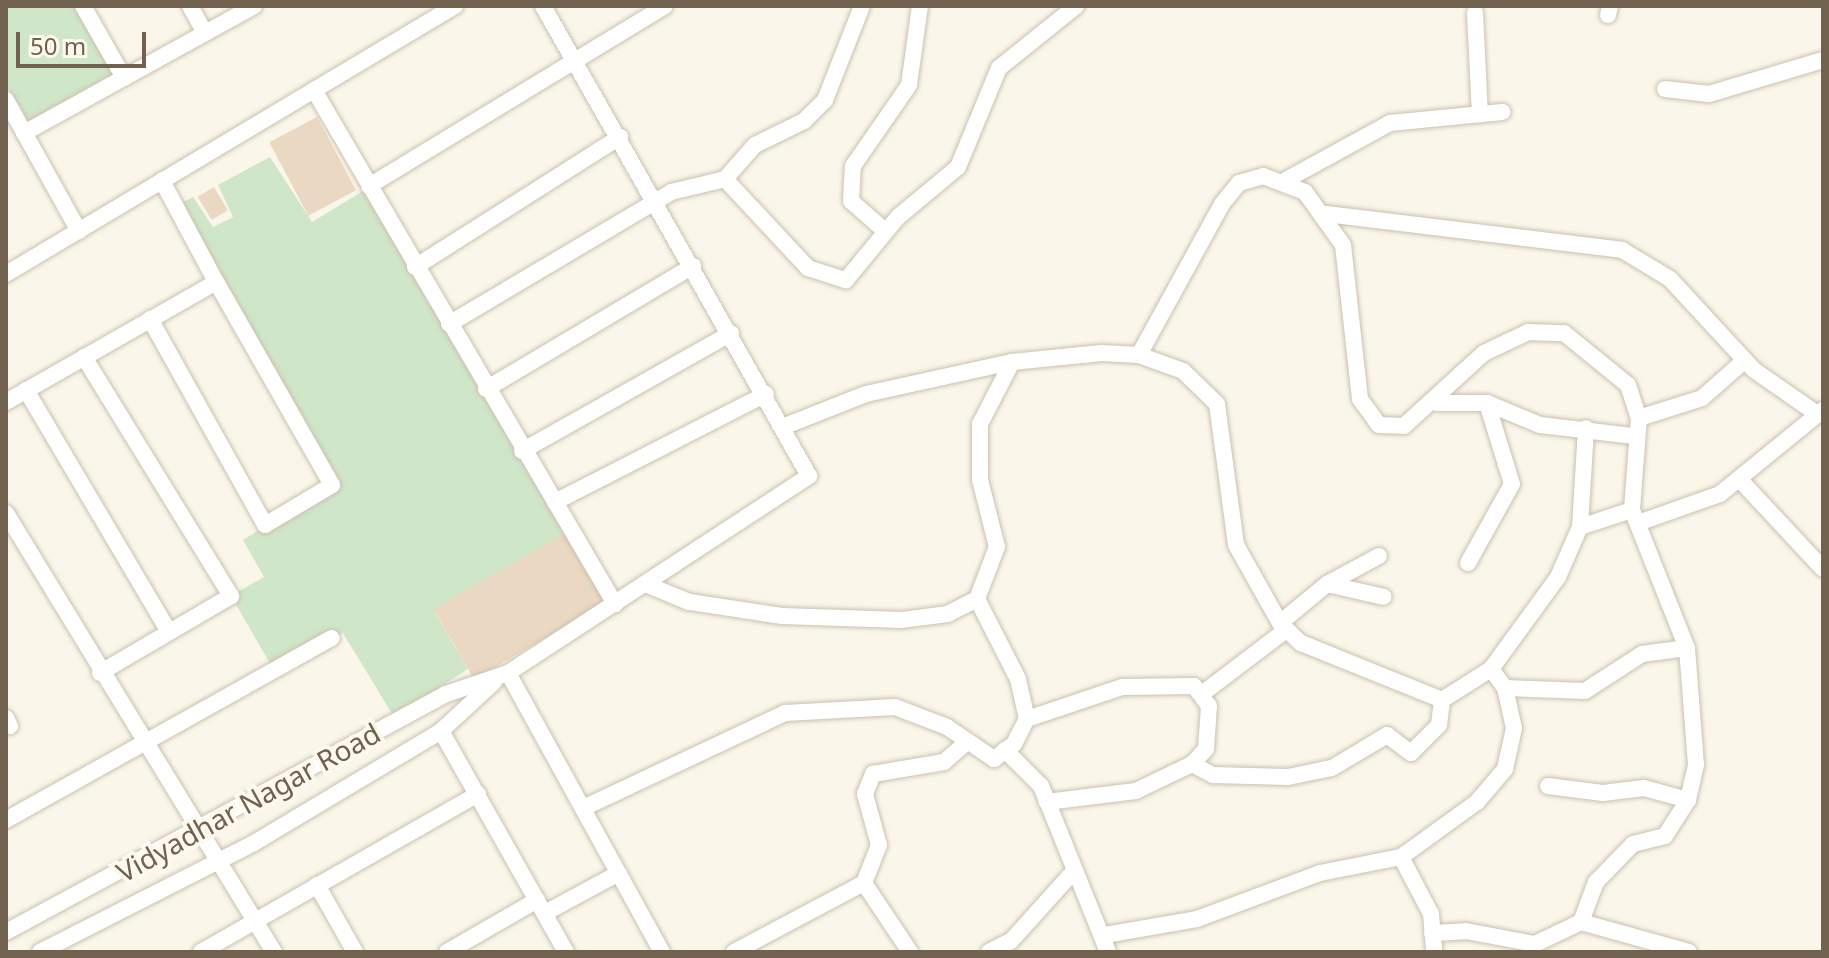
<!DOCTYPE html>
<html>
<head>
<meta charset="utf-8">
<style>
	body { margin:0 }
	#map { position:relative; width:1829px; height:958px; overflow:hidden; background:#faf6e9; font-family:"Noto Sans",sans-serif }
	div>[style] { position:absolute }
	.green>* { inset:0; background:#d0e6c9 }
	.building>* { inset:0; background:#ead8c2; transform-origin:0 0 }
	.roads { filter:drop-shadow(0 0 2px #cbc0b0) drop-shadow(0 0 2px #cbc0b0) }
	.street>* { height:16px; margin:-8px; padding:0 8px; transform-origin:8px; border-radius:8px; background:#fff }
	span { translate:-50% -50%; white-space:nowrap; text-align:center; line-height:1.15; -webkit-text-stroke:8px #fdf9ef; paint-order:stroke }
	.street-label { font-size:28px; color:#71614f }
	.frame { position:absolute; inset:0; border:8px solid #71614f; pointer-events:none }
	.scale { position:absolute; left:16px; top:32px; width:130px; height:36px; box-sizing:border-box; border:4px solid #71614f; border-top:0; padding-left:10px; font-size:24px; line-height:28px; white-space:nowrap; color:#71614f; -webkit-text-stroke:6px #fdf9ef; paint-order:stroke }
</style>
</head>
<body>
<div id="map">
	<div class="green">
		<div style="clip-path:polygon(6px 6px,77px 6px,114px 73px,29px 124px,6px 85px)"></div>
		<div style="clip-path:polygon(270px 157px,312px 222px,363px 191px,567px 532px,435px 612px,468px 669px,394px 717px,343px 633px,275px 672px,231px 596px,264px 577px,243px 540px,334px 483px,177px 205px,193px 197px,213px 227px,233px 217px,218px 185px)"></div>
	</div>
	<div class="building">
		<div style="left:317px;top:117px;width:83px;height:54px;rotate:62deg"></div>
		<div style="left:214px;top:187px;width:27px;height:19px;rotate:59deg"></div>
		<div style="left:567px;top:532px;width:81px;height:154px;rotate:60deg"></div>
	</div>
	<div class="roads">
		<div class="street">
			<div style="left:83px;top:6px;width:83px;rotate:60.3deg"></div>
			<div style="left:190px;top:6px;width:31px;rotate:61deg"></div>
			<div style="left:1475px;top:13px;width:101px;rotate:87.2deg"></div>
			<div style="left:1608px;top:15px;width:9px;rotate:-77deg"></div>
			<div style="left:1665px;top:89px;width:44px;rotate:6.5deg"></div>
			<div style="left:1709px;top:94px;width:119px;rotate:-16.6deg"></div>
			<div style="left:314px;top:90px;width:596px;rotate:59.65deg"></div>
			<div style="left:6px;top:100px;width:150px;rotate:60.9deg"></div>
			<div style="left:24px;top:133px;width:263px;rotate:-28.9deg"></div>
			<div style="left:725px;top:179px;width:122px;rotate:47deg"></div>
			<div style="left:808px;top:268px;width:40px;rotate:18deg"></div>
			<div style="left:846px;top:280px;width:82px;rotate:-50.5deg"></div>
			<div style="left:898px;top:217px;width:78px;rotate:-39.8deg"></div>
			<div style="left:958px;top:167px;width:107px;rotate:-67.5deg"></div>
			<div style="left:999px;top:68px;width:99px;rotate:-38.8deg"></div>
			<div style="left:1286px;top:180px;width:119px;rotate:-28.7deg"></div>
			<div style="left:1390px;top:123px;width:113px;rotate:-5.6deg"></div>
			<div style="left:369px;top:186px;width:346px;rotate:-31.3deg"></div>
			<div style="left:1326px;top:214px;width:298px;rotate:6.9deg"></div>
			<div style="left:1622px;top:250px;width:56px;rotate:31.1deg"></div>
			<div style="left:1670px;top:279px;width:124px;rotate:47.3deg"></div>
			<div style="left:1754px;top:370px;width:77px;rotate:34.9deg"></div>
			<div style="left:885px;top:231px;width:45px;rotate:-138.6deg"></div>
			<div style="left:851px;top:201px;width:35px;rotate:-87deg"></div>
			<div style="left:853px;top:166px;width:98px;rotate:-55.3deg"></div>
			<div style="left:909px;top:85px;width:80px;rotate:-82.1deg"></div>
			<div style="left:415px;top:267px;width:243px;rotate:-32.4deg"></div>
			<div style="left:6px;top:274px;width:523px;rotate:-30.83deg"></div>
			<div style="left:150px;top:319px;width:236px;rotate:60.8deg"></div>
			<div style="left:265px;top:525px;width:78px;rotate:-30.8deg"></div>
			<div style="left:332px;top:485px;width:234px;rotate:-119.7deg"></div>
			<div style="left:449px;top:324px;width:258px;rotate:-30.7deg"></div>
			<div style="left:671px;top:192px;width:56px;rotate:-13.5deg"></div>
			<div style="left:725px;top:179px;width:45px;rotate:-48.6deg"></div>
			<div style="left:755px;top:145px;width:55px;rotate:-26.1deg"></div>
			<div style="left:804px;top:121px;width:30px;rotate:-45deg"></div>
			<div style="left:825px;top:100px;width:101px;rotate:-68.5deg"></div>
			<div style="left:1139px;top:355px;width:172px;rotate:-61.2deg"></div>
			<div style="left:1222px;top:204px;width:27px;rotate:-51deg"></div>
			<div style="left:1239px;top:183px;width:25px;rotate:-16deg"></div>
			<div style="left:1263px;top:176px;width:45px;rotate:20.9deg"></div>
			<div style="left:1305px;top:192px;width:65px;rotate:54.4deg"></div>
			<div style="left:1343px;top:245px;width:155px;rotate:83.7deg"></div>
			<div style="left:1360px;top:399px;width:32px;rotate:54deg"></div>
			<div style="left:1379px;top:425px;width:25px;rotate:2deg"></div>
			<div style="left:1404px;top:426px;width:108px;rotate:-42.4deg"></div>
			<div style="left:1484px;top:353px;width:49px;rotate:-25.5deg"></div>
			<div style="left:1528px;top:332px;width:36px;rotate:2deg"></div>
			<div style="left:1564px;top:333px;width:82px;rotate:39.1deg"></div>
			<div style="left:1628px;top:385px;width:35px;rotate:72deg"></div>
			<div style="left:1639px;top:418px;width:92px;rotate:94.4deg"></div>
			<div style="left:1632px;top:510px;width:149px;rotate:68.3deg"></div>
			<div style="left:1687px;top:648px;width:117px;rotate:85.6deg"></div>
			<div style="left:1696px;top:765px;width:36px;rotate:103deg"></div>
			<div style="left:1688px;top:800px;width:43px;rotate:122.6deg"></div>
			<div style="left:1665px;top:836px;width:33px;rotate:166deg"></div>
			<div style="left:1633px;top:844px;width:53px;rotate:134.2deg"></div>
			<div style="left:1596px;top:882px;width:43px;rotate:110.6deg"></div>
			<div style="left:84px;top:357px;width:281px;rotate:58.4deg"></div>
			<div style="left:231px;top:596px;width:152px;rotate:149.6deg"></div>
			<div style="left:486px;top:389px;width:241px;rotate:-30.7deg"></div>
			<div style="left:26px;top:390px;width:281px;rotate:59.4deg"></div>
			<div style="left:6px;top:402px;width:242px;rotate:-29.7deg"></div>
			<div style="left:216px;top:282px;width:115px;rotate:-118.1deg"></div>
			<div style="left:1437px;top:403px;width:50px"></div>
			<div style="left:1487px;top:403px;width:57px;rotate:22.5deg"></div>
			<div style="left:1540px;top:425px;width:95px;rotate:6.7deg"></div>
			<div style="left:1639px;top:418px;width:66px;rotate:-17.6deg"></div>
			<div style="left:1702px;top:398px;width:56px;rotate:-41.4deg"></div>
			<div style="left:785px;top:426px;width:87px;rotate:-21.6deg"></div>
			<div style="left:866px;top:394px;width:149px;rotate:-12.4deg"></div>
			<div style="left:1012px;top:362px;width:90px;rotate:-5.7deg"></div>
			<div style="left:1102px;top:353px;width:37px;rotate:3deg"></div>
			<div style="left:1139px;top:355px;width:47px;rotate:20deg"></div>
			<div style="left:1183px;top:371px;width:47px;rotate:44.1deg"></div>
			<div style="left:1217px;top:404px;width:142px;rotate:82.3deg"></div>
			<div style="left:1236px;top:545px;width:90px;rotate:60.6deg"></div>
			<div style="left:1280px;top:623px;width:29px;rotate:44deg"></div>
			<div style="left:1301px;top:643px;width:152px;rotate:22deg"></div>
			<div style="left:1442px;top:700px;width:58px;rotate:-32.3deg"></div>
			<div style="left:1491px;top:669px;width:114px;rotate:-53.9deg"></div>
			<div style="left:1558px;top:577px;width:55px;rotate:-66.3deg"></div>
			<div style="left:1580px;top:527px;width:99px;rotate:-86.5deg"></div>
			<div style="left:522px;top:451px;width:240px;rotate:-29.4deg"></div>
			<div style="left:1741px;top:481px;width:120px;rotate:47deg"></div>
			<div style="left:555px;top:502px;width:237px;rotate:-27.1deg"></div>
			<div style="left:6px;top:513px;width:514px;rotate:58.6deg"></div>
			<div style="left:1638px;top:523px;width:87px;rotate:-19.5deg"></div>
			<div style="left:1720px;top:494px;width:133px;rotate:-39.2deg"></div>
			<div style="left:1580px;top:527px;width:55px;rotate:-18.1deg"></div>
			<div style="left:1468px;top:563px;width:90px;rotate:-60.9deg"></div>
			<div style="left:1512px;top:484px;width:85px;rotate:-107.2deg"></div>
			<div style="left:1327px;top:584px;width:59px;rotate:-28.3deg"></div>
			<div style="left:977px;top:599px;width:56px;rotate:-69deg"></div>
			<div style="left:997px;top:547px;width:69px;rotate:-104.2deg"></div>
			<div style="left:980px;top:480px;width:56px;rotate:-90deg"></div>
			<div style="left:980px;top:424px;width:70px;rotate:-62.7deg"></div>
			<div style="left:1280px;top:623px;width:61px;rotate:-39.7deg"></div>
			<div style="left:1327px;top:584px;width:58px;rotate:12.8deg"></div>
			<div style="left:508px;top:673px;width:319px;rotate:61.1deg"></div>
			<div style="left:1505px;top:688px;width:80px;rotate:2.1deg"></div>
			<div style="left:1585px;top:691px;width:68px;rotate:-33deg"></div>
			<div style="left:1642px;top:654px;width:45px;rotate:-7.6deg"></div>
			<div style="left:1203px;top:693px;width:104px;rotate:-37.2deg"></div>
			<div style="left:6px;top:718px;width:9px;rotate:63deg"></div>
			<div style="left:1027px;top:719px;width:100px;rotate:-18.6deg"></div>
			<div style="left:1122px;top:687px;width:72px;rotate:-0.8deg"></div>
			<div style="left:1194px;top:686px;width:25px;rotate:53deg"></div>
			<div style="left:1209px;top:706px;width:43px;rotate:94deg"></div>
			<div style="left:1206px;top:749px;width:21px;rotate:133deg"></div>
			<div style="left:1192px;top:764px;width:62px;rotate:154.3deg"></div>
			<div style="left:1136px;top:791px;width:90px;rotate:173deg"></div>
			<div style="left:441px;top:731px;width:254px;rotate:60.5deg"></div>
			<div style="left:1005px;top:750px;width:51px;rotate:45deg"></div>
			<div style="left:1041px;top:786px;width:179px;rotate:68deg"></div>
			<div style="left:1192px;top:764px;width:24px;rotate:28deg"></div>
			<div style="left:1213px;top:775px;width:75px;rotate:1.5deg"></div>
			<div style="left:1288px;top:777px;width:45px;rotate:-11.6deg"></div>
			<div style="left:1332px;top:768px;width:64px;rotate:-31deg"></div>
			<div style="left:1387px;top:735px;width:30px;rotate:37deg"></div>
			<div style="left:1411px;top:753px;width:40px;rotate:-45deg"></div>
			<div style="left:1439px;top:725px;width:25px;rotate:-83deg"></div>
			<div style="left:1548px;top:786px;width:55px;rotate:7.3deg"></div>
			<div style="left:1603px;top:793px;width:41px;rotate:-7deg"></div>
			<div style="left:1644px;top:788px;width:46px;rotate:15.3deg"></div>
			<div style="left:583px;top:808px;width:223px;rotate:-25.2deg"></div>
			<div style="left:785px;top:713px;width:110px;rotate:-3.1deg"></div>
			<div style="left:895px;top:707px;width:56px;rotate:21deg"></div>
			<div style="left:947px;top:727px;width:57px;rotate:34.2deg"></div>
			<div style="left:994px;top:759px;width:25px;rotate:-37deg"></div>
			<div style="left:1014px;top:744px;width:28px;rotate:-63deg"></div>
			<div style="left:1027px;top:719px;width:41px;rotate:-102.7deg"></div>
			<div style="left:1018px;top:679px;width:90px;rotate:-117.1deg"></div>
			<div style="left:977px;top:599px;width:33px;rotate:153deg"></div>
			<div style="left:948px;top:614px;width:46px;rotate:172.6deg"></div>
			<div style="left:902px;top:620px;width:120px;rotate:-178.1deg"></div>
			<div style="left:782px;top:616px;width:94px;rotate:-171.4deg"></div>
			<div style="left:689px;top:602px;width:44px;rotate:-157.5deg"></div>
			<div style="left:6px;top:820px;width:373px;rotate:-29.2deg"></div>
			<div style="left:1401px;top:857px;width:64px;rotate:62.2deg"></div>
			<div style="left:1431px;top:914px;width:38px;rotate:85deg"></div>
			<div style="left:864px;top:883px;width:41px;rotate:-68.5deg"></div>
			<div style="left:879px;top:845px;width:53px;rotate:-105.4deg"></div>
			<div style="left:865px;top:794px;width:22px;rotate:-68deg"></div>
			<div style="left:873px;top:774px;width:72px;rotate:-9.6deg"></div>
			<div style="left:944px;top:762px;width:30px;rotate:-41deg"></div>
			<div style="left:317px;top:885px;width:77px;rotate:60.4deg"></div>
			<div style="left:545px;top:913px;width:84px;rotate:-28.4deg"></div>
			<div style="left:6px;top:932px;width:500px;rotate:-28.41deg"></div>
			<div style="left:446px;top:694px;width:65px;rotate:-18.7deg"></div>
			<div style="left:508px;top:673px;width:360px;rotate:-33.2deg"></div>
			<div style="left:809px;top:476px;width:540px;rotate:-119.51deg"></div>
			<div style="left:1432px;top:933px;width:34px;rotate:-3deg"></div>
			<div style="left:1466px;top:931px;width:70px;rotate:10.7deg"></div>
			<div style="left:1535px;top:944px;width:51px;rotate:-25.6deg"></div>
			<div style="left:1581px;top:922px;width:112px;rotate:15.5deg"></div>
			<div style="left:1105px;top:935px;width:93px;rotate:-9.9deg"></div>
			<div style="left:1197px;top:919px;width:131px;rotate:-20.5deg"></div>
			<div style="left:1320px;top:873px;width:83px;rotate:-11.2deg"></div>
			<div style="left:1401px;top:857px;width:94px;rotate:-35.9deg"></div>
			<div style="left:1477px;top:802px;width:43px;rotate:-49.7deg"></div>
			<div style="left:1505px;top:769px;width:42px;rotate:-77.6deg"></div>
			<div style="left:1514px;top:728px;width:41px;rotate:-102.7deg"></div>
			<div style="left:1505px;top:688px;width:24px;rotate:-126deg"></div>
			<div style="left:40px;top:952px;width:240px;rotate:-27deg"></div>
			<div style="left:254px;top:843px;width:218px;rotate:-30.9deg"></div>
			<div style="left:441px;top:731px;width:72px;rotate:-42.8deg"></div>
			<div style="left:201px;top:952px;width:319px;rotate:-29.7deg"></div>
			<div style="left:447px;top:952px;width:104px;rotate:-30deg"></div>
			<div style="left:734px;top:952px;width:147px;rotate:-28deg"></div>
			<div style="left:864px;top:883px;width:83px;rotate:56.3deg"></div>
			<div style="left:989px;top:952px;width:25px;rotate:-27deg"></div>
			<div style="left:1011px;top:941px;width:94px;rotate:-48deg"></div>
		</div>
	</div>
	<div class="street-label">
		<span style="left:248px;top:802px;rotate:-29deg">Vidyadhar Nagar Road</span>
	</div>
	<div class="frame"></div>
	<div class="scale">50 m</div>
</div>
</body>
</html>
